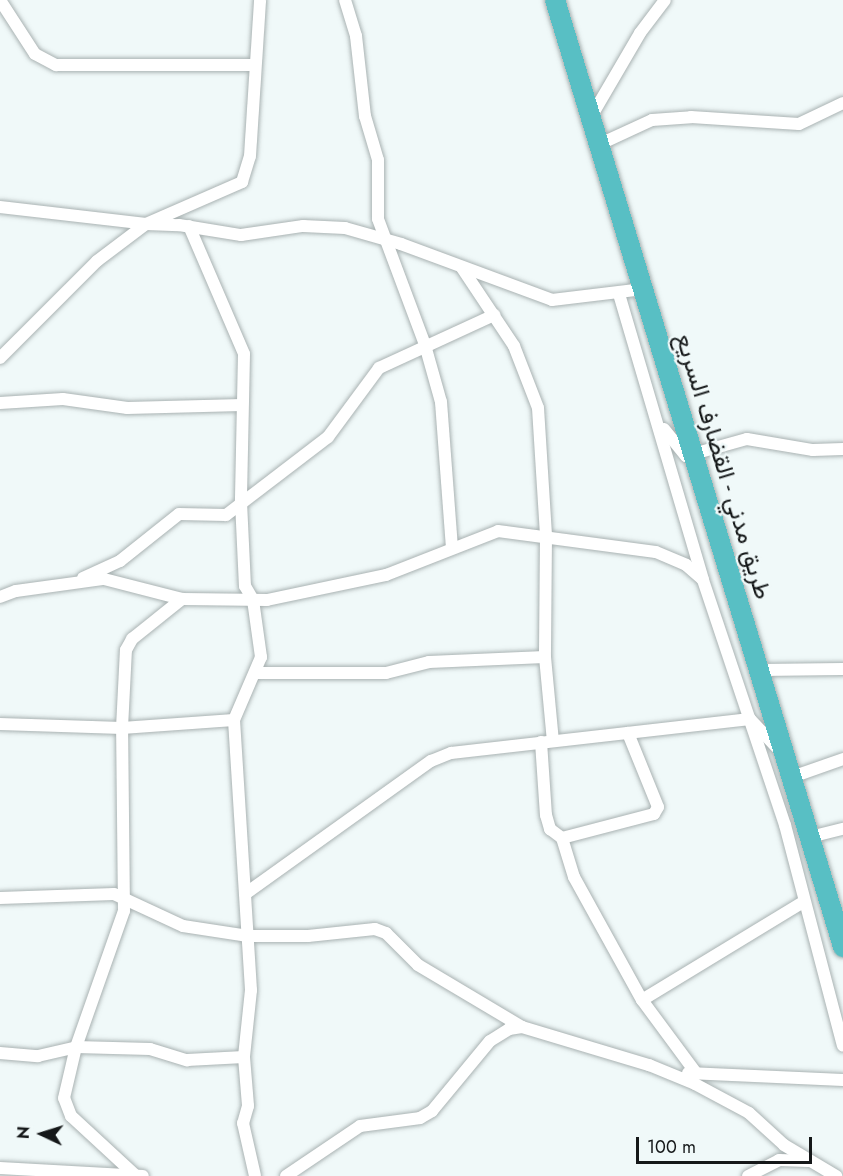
<!DOCTYPE html>
<html>
<head>
<meta charset="utf-8">
<style>
	body { margin:0 }
	#map { position:relative; width:843px; height:1176px; overflow:hidden; background:#f0f9f9; font-family:Jost,Vazirmatn,sans-serif }
	div>[style] { position:absolute }
	.roads { filter:drop-shadow(0 0 2px #a9b2b2) drop-shadow(0 0 2px #a9b2b2) }
	.minor>* { height:12px; margin:-6px; padding:0 6px; transform-origin:6px; border-radius:6px; background:#fff }
	.trunk>* { height:20px; margin:-10px; padding:0 10px; transform-origin:10px; border-radius:10px; background:#58bfc4 }
	span { translate:-50% -50%; white-space:nowrap; text-align:center; line-height:1.15; -webkit-text-stroke:4.5px #f0f9f9; paint-order:stroke }
	.street-label { font-size:24px; color:#151819 }
	.north { position:absolute; left:12px; top:1104px; width:60px; height:60px; -webkit-text-stroke:4px #f0f9f9; paint-order:stroke; rotate:274deg; font-size:16px; font-weight:700; line-height:24px; text-align:center; color:#151819 }
	.north::after { content:''; display:block; margin:auto; width:21px; height:27px; background:#151819; clip-path:polygon(50% 0,100% 100%,50% 72%,0 100%) }
	.scale { position:absolute; left:636px; top:1137px; width:176px; height:27px; box-sizing:border-box; border:3px solid #151819; border-top:0; padding-left:8px; font-size:18px; line-height:21px; white-space:nowrap; color:#151819; -webkit-text-stroke:4px #f0f9f9; paint-order:stroke }
</style>
</head>
<body>
<div id="map">
	<div class="roads">
		<div class="minor">
			<div style="left:0;top:0;width:64px;rotate:57.1deg"></div>
			<div style="left:35px;top:54px;width:24px;rotate:28deg"></div>
			<div style="left:56px;top:65px;width:198px"></div>
			<div style="left:345px;top:0;width:38px;rotate:73deg"></div>
			<div style="left:356px;top:36px;width:81px;rotate:83.6deg"></div>
			<div style="left:365px;top:116px;width:46px;rotate:73.5deg"></div>
			<div style="left:378px;top:160px;width:59px;rotate:90deg"></div>
			<div style="left:378px;top:219px;width:134px;rotate:69.5deg"></div>
			<div style="left:425px;top:345px;width:59px;rotate:74.3deg"></div>
			<div style="left:441px;top:402px;width:146px;rotate:85.7deg"></div>
			<div style="left:591px;top:117px;width:97px;rotate:-59.7deg"></div>
			<div style="left:640px;top:33px;width:41px;rotate:-52.9deg"></div>
			<div style="left:600px;top:144px;width:57px;rotate:-24.8deg"></div>
			<div style="left:652px;top:120px;width:39px;rotate:-4deg"></div>
			<div style="left:691px;top:117px;width:108px;rotate:3.7deg"></div>
			<div style="left:799px;top:124px;width:49px;rotate:-25.5deg"></div>
			<div style="left:0;top:207px;width:147px;rotate:6.6deg"></div>
			<div style="left:146px;top:224px;width:105px;rotate:-23.6deg"></div>
			<div style="left:242px;top:182px;width:27px;rotate:-73deg"></div>
			<div style="left:250px;top:156px;width:156px;rotate:-86.3deg"></div>
			<div style="left:189px;top:226px;width:139px;rotate:66.7deg"></div>
			<div style="left:244px;top:354px;width:148px;rotate:91.2deg"></div>
			<div style="left:241px;top:502px;width:84px;rotate:87.3deg"></div>
			<div style="left:245px;top:586px;width:16px;rotate:60deg"></div>
			<div style="left:253px;top:600px;width:58px;rotate:82deg"></div>
			<div style="left:261px;top:657px;width:69px;rotate:113.2deg"></div>
			<div style="left:234px;top:720px;width:271px;rotate:86.4deg"></div>
			<div style="left:251px;top:990px;width:67px;rotate:96deg"></div>
			<div style="left:244px;top:1057px;width:49px;rotate:85.3deg"></div>
			<div style="left:248px;top:1106px;width:18px;rotate:106deg"></div>
			<div style="left:243px;top:1123px;width:54px;rotate:77.2deg"></div>
			<div style="left:462px;top:268px;width:94px;rotate:56.3deg"></div>
			<div style="left:514px;top:346px;width:66px;rotate:68.8deg"></div>
			<div style="left:538px;top:408px;width:128px;rotate:86.4deg"></div>
			<div style="left:546px;top:536px;width:121px;rotate:90.5deg"></div>
			<div style="left:545px;top:657px;width:84px;rotate:84.6deg"></div>
			<div style="left:619px;top:294px;width:298px;rotate:73.6deg"></div>
			<div style="left:703px;top:580px;width:258px;rotate:71.5deg"></div>
			<div style="left:785px;top:825px;width:228px;rotate:75.3deg"></div>
			<div style="left:0;top:358px;width:137px;rotate:-45deg"></div>
			<div style="left:97px;top:261px;width:61px;rotate:-37.1deg"></div>
			<div style="left:146px;top:224px;width:33px;rotate:2deg"></div>
			<div style="left:179px;top:225px;width:63px;rotate:9.2deg"></div>
			<div style="left:241px;top:235px;width:63px;rotate:-8.3deg"></div>
			<div style="left:303px;top:226px;width:42px;rotate:2.7deg"></div>
			<div style="left:345px;top:228px;width:58px;rotate:15.9deg"></div>
			<div style="left:401px;top:244px;width:161px;rotate:20.3deg"></div>
			<div style="left:552px;top:300px;width:92px;rotate:-6.9deg"></div>
			<div style="left:0;top:403px;width:63px;rotate:-3.6deg"></div>
			<div style="left:63px;top:399px;width:65px;rotate:8deg"></div>
			<div style="left:127px;top:408px;width:115px;rotate:-1.5deg"></div>
			<div style="left:664px;top:429px;width:35px;rotate:51deg"></div>
			<div style="left:686px;top:456px;width:63px;rotate:-15.6deg"></div>
			<div style="left:747px;top:439px;width:67px;rotate:9.5deg"></div>
			<div style="left:813px;top:450px;width:30px;rotate:-2deg"></div>
			<div style="left:83px;top:578px;width:41px;rotate:-24.7deg"></div>
			<div style="left:120px;top:561px;width:75px;rotate:-38.5deg"></div>
			<div style="left:179px;top:514px;width:47px;rotate:1.2deg"></div>
			<div style="left:226px;top:515px;width:128px;rotate:-37.4deg"></div>
			<div style="left:328px;top:437px;width:86px;rotate:-53.5deg"></div>
			<div style="left:379px;top:368px;width:127px;rotate:-24.7deg"></div>
			<div style="left:0;top:597px;width:17px;rotate:-21deg"></div>
			<div style="left:16px;top:591px;width:89px;rotate:-7.8deg"></div>
			<div style="left:104px;top:579px;width:81px;rotate:14.4deg"></div>
			<div style="left:182px;top:599px;width:85px;rotate:0.7deg"></div>
			<div style="left:267px;top:600px;width:122px;rotate:-11.9deg"></div>
			<div style="left:386px;top:575px;width:120px;rotate:-21.4deg"></div>
			<div style="left:498px;top:531px;width:159px;rotate:7.6deg"></div>
			<div style="left:656px;top:552px;width:33px;rotate:23deg"></div>
			<div style="left:686px;top:565px;width:21px;rotate:41deg"></div>
			<div style="left:761px;top:670px;width:82px;rotate:-0.7deg"></div>
			<div style="left:256px;top:673px;width:130px"></div>
			<div style="left:386px;top:673px;width:44px;rotate:-14.3deg"></div>
			<div style="left:429px;top:662px;width:116px;rotate:-2.5deg"></div>
			<div style="left:0;top:724px;width:122px;rotate:1.9deg"></div>
			<div style="left:122px;top:728px;width:112px;rotate:-4.1deg"></div>
			<div style="left:541px;top:742px;width:73px;rotate:86.1deg"></div>
			<div style="left:546px;top:815px;width:15px;rotate:74deg"></div>
			<div style="left:550px;top:829px;width:15px;rotate:37deg"></div>
			<div style="left:562px;top:838px;width:95px;rotate:-14.6deg"></div>
			<div style="left:654px;top:814px;width:8px;rotate:-60deg"></div>
			<div style="left:658px;top:807px;width:80px;rotate:-112.1deg"></div>
			<div style="left:792px;top:777px;width:54px;rotate:-19.4deg"></div>
			<div style="left:810px;top:837px;width:34px;rotate:-14deg"></div>
			<div style="left:562px;top:838px;width:41px;rotate:72.9deg"></div>
			<div style="left:574px;top:877px;width:141px;rotate:61.1deg"></div>
			<div style="left:642px;top:1000px;width:91px;rotate:53.5deg"></div>
			<div style="left:245px;top:894px;width:229px;rotate:-35.6deg"></div>
			<div style="left:431px;top:761px;width:22px;rotate:-22deg"></div>
			<div style="left:451px;top:753px;width:301px;rotate:-6.5deg"></div>
			<div style="left:750px;top:719px;width:44px;rotate:46.8deg"></div>
			<div style="left:0;top:898px;width:114px;rotate:-2deg"></div>
			<div style="left:114px;top:894px;width:76px;rotate:24.9deg"></div>
			<div style="left:183px;top:926px;width:66px;rotate:8.7deg"></div>
			<div style="left:248px;top:936px;width:60px"></div>
			<div style="left:308px;top:936px;width:67px;rotate:-6deg"></div>
			<div style="left:375px;top:929px;width:12px;rotate:20deg"></div>
			<div style="left:386px;top:933px;width:45px;rotate:45deg"></div>
			<div style="left:418px;top:965px;width:121px;rotate:30.8deg"></div>
			<div style="left:522px;top:1027px;width:133px;rotate:16.7deg"></div>
			<div style="left:649px;top:1065px;width:50px;rotate:22.4deg"></div>
			<div style="left:695px;top:1084px;width:61px;rotate:28.2deg"></div>
			<div style="left:749px;top:1113px;width:47px;rotate:42.4deg"></div>
			<div style="left:784px;top:1145px;width:61px;rotate:30.8deg"></div>
			<div style="left:642px;top:1000px;width:188px;rotate:-31.3deg"></div>
			<div style="left:0;top:1053px;width:38px;rotate:5deg"></div>
			<div style="left:38px;top:1056px;width:39px;rotate:-13deg"></div>
			<div style="left:76px;top:1047px;width:74px;rotate:1.5deg"></div>
			<div style="left:150px;top:1049px;width:39px;rotate:17deg"></div>
			<div style="left:187px;top:1060px;width:57px;rotate:-3deg"></div>
			<div style="left:688px;top:1073px;width:155px;rotate:2.6deg"></div>
			<div style="left:0;top:1168px;width:143px;rotate:3.2deg"></div>
			<div style="left:135px;top:1175px;width:87px;rotate:-137.3deg"></div>
			<div style="left:71px;top:1116px;width:19px;rotate:-111deg"></div>
			<div style="left:64px;top:1098px;width:52px;rotate:-76.8deg"></div>
			<div style="left:76px;top:1047px;width:144px;rotate:-70.6deg"></div>
			<div style="left:124px;top:911px;width:183px;rotate:-90.6deg"></div>
			<div style="left:122px;top:728px;width:78px;rotate:-87.1deg"></div>
			<div style="left:126px;top:650px;width:13px;rotate:-61deg"></div>
			<div style="left:132px;top:639px;width:64px;rotate:-38.7deg"></div>
			<div style="left:286px;top:1176px;width:89px;rotate:-34deg"></div>
			<div style="left:360px;top:1126px;width:61px;rotate:-7.6deg"></div>
			<div style="left:420px;top:1118px;width:14px;rotate:-30deg"></div>
			<div style="left:432px;top:1111px;width:91px;rotate:-50.4deg"></div>
			<div style="left:490px;top:1041px;width:22px;rotate:-32deg"></div>
			<div style="left:509px;top:1029px;width:13px;rotate:-9deg"></div>
			<div style="left:748px;top:1176px;width:35px;rotate:-27deg"></div>
			<div style="left:779px;top:1160px;width:29px;rotate:2deg"></div>
		</div>
		<div class="trunk">
			<div style="left:555px;top:0;width:990px;rotate:73.08deg"></div>
		</div>
	</div>
	<div class="street-label">
		<span style="left:724px;top:466px;rotate:73deg">طريق مدني - القضارف السريع</span>
	</div>
	<div class="north">N</div>
	<div class="scale">100 m</div>
</div>
</body>
</html>
